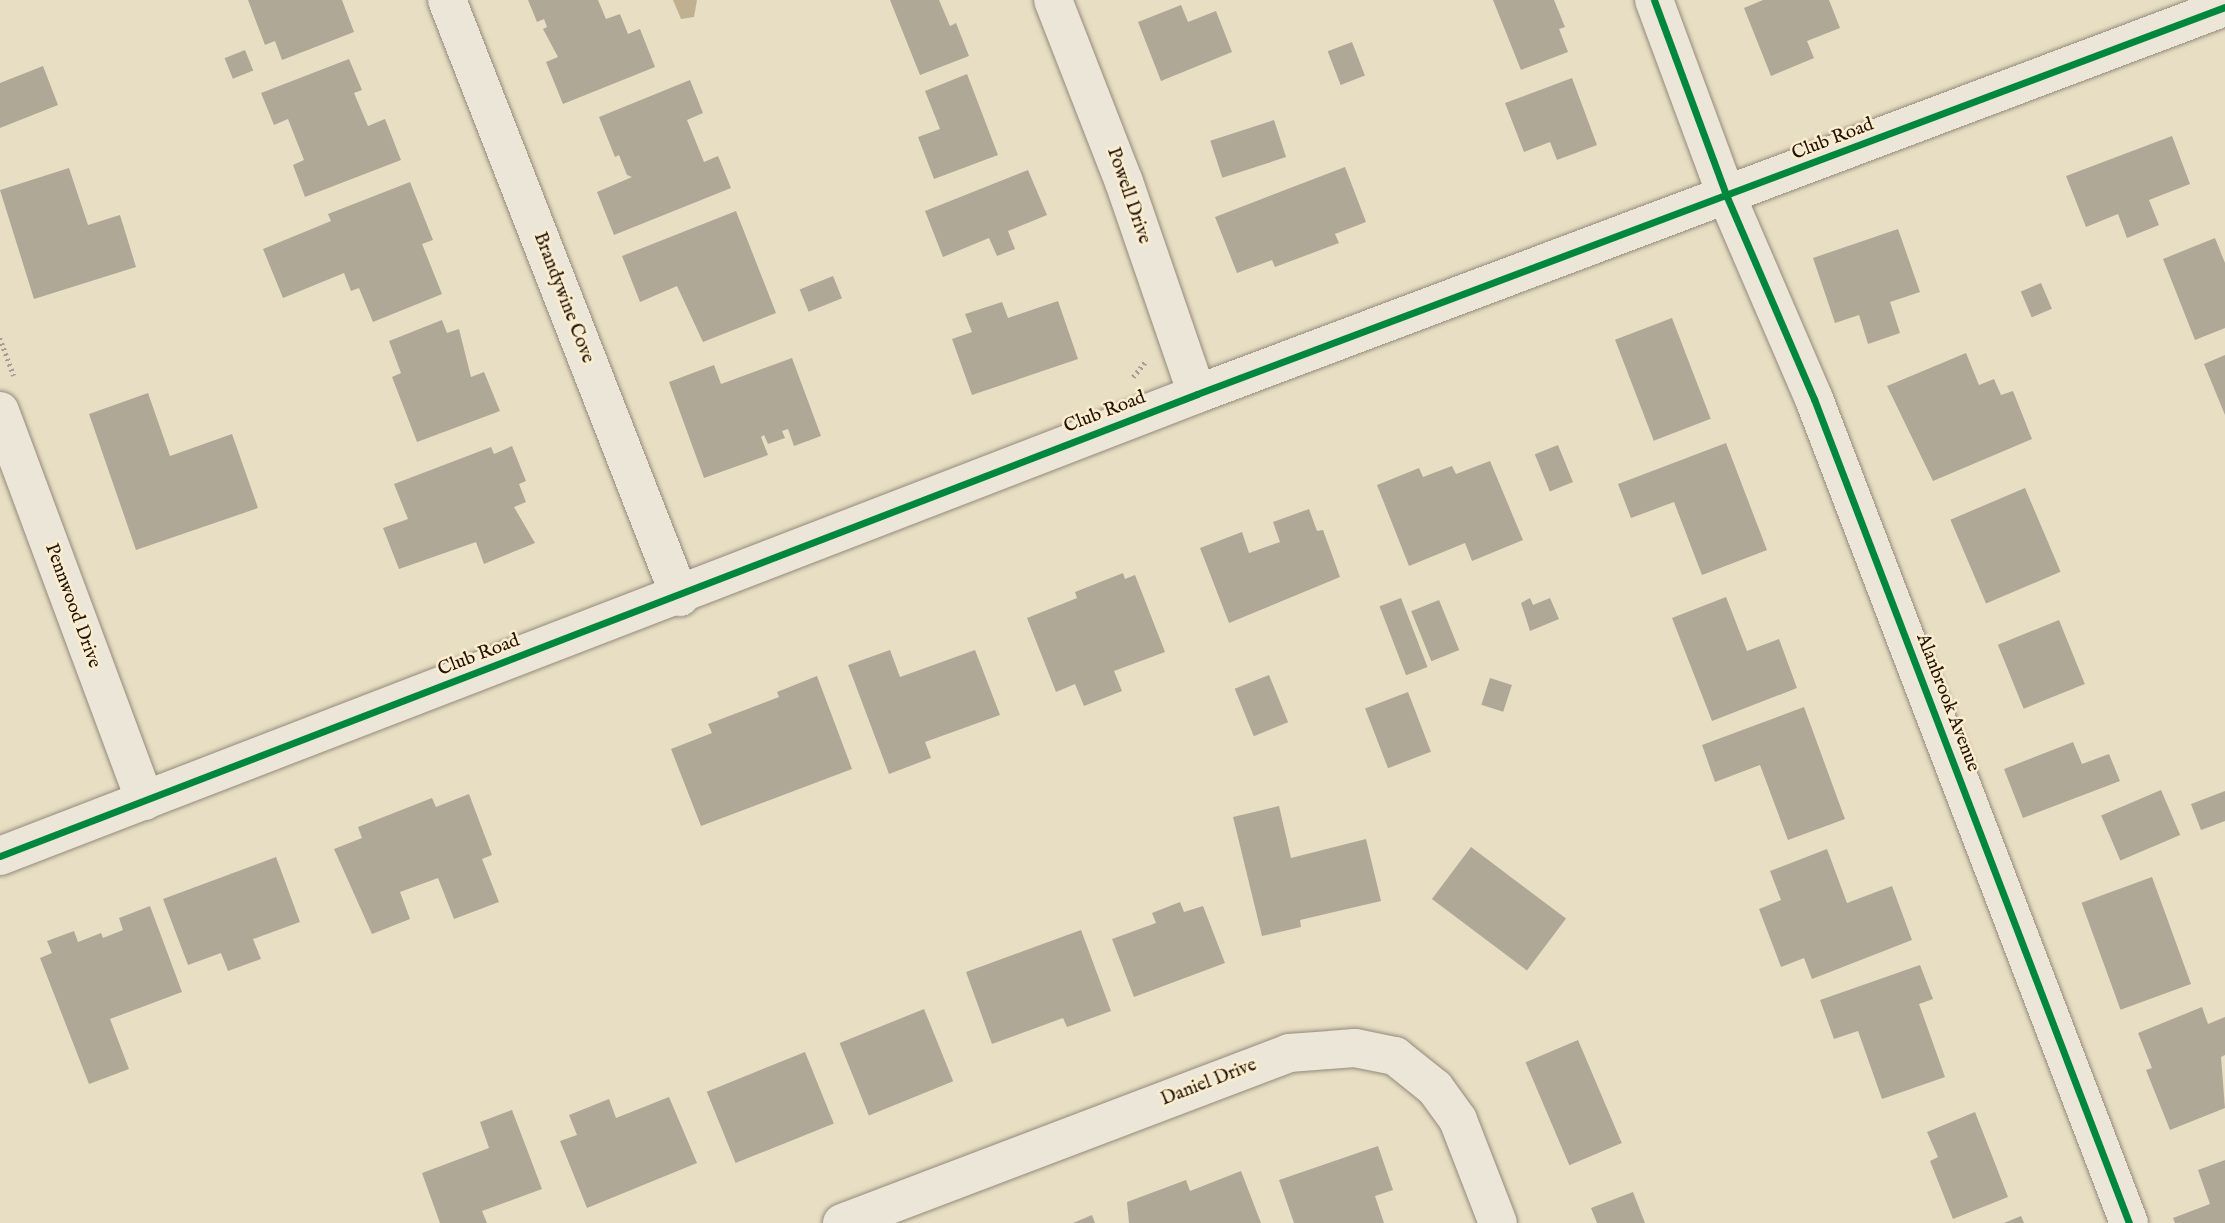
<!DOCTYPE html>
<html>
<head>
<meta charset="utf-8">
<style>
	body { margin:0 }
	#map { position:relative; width:2225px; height:1223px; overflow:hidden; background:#e8dec3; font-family:"IM FELL English",serif }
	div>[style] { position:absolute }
	.water>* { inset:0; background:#c0b090 }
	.building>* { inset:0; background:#b0a896; transform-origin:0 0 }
	.path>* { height:4.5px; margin-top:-2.25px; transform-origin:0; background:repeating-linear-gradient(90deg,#a49e94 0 2px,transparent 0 5.5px) }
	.roads { filter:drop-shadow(0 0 2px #938a7b) drop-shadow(0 0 2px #938a7b) }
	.minor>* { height:38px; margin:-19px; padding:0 19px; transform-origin:19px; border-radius:19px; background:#ebe6d8 }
	.tertiary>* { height:38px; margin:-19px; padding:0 19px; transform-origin:19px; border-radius:19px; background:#ebe6d8 }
	.cycleway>* { height:7px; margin:-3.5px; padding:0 3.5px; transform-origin:3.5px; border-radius:3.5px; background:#00873e }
	span { translate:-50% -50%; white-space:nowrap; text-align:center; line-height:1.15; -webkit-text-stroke:5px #faeece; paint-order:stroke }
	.street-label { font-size:19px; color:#24110a }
</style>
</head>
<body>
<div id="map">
	<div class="water">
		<div style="clip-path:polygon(673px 0,697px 0,694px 17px,681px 19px)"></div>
	</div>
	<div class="building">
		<div style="clip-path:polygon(248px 0,342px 0,354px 32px,282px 60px,275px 41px,265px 45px)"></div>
		<div style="clip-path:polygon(528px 0,598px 0,606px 19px,620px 14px,628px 34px,640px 29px,655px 67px,563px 104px,546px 62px,558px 57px,543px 29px,547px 27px,544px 19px,537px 22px)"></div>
		<div style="clip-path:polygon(890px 0,939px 0,950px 26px,956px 23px,969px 56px,920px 75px)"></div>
		<div style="clip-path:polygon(1493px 0,1554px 0,1565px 27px,1559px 29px,1568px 52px,1521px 70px)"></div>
		<div style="clip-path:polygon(1763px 0,1829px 0,1840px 28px,1807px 41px,1814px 58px,1771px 76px,1744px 8px)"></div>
		<div style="clip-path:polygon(1181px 5px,1188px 22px,1216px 11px,1232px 52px,1161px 81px,1138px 22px)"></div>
		<div style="left:1352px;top:42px;width:36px;height:26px;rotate:69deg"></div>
		<div style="left:245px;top:50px;width:22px;height:22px;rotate:68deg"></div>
		<div style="clip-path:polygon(349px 59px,362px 90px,354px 93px,368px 126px,385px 119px,401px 160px,305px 197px,293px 165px,304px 160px,288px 119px,274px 125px,261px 93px)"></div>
		<div style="clip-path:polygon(43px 66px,58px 105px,0 128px,0 83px)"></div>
		<div style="clip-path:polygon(967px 74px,998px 155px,934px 179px,918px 137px,940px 129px,925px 91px)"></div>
		<div style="clip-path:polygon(1572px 78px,1597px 145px,1557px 160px,1550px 142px,1524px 152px,1505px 103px)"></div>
		<div style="clip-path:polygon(690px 80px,703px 113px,687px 120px,704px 162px,718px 156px,731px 188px,614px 235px,597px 192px,632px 177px,627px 175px,619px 155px,615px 157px,599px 117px)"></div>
		<div style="left:1274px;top:120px;width:39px;height:67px;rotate:72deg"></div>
		<div style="clip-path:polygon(2172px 136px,2190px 184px,2149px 200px,2159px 225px,2127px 238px,2118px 214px,2086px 227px,2066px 176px)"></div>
		<div style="clip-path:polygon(1345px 167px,1366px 222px,1335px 234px,1339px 243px,1275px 267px,1272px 260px,1237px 273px,1215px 217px)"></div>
		<div style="clip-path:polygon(69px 168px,88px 225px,120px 215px,136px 267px,34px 299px,0 190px)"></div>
		<div style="clip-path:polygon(1028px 170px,1047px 215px,1008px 231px,1015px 249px,997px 256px,989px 238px,943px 257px,925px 211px)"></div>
		<div style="clip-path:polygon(410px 182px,433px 240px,422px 244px,442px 294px,373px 322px,359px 288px,351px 291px,344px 273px,283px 298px,263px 249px,331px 221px,328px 214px)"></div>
		<div style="clip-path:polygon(736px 211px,776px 313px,703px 342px,677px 286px,640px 302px,622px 256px)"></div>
		<div style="clip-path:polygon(1898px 229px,1920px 292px,1890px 302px,1900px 333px,1868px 344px,1859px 315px,1835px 323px,1813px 258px)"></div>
		<div style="clip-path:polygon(2215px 238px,2225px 263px,2225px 328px,2195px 340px,2163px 259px)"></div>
		<div style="left:833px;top:276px;width:24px;height:36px;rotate:68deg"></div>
		<div style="left:2041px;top:283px;width:28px;height:22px;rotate:67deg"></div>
		<div style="clip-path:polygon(1058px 301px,1078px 359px,972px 395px,952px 339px,972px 332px,965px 314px,1002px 302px,1008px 318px)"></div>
		<div style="left:1672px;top:318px;width:108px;height:61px;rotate:69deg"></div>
		<div style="clip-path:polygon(442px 320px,447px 333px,459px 329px,471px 377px,484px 372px,500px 411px,417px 442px,392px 377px,401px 373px,389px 341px)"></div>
		<div style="clip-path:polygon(1966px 353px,1979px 385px,1994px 379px,2001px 395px,2013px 391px,2032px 439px,1933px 481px,1887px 386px)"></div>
		<div style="clip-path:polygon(2225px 355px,2225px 415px,2204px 364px)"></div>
		<div style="clip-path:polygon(792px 358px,821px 436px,794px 446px,788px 429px,782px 431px,785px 438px,768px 444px,764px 435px,761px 437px,768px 455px,704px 478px,669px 382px,714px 365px,721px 384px)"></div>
		<div style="clip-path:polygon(148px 393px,170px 456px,232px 434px,258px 508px,136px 550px,89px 414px)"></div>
		<div style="clip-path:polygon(1726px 443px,1767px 550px,1702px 575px,1674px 502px,1631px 518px,1618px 484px)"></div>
		<div style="left:1558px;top:445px;width:40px;height:25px;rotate:68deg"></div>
		<div style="clip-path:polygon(512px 446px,526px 481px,519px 484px,526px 502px,514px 507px,535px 543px,484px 564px,476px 542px,399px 569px,383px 528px,408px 519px,394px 484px,491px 447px,494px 454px)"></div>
		<div style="clip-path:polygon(1490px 461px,1523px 540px,1472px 561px,1465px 543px,1409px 566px,1377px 485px,1419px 468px,1423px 477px,1452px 466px,1456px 474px)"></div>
		<div style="left:2025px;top:488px;width:91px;height:81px;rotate:67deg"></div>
		<div style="clip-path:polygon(1309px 509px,1317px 531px,1323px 530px,1340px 577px,1229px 623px,1200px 548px,1242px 532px,1249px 553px,1280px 542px,1273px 522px)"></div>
		<div style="clip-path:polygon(1123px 573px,1125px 579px,1135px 575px,1165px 652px,1114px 671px,1122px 691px,1084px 706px,1075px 684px,1056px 692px,1027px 618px,1077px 598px,1075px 592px)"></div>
		<div style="clip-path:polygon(1726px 597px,1747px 651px,1779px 639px,1797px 688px,1712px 721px,1672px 618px)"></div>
		<div style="left:1401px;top:598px;width:74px;height:23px;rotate:69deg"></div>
		<div style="clip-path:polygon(1530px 598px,1533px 605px,1550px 598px,1559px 619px,1530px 631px,1521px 603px)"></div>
		<div style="left:1439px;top:600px;width:54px;height:30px;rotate:68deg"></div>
		<div style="left:2059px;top:620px;width:69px;height:66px;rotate:68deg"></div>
		<div style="clip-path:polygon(890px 650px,900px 677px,975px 650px,1000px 715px,925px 742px,931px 758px,889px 774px,848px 665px)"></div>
		<div style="left:1269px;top:675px;width:51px;height:37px;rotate:68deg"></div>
		<div style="clip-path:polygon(817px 676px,852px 769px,701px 826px,671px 749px,712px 733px,708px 724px,779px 697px,777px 692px)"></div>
		<div style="left:1490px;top:678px;width:23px;height:28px;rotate:18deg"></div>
		<div style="left:1408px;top:692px;width:64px;height:46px;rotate:69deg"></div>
		<div style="clip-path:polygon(1804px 707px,1845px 819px,1788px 840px,1760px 765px,1715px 782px,1702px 745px)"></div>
		<div style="clip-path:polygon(2073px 742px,2082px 764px,2109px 754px,2120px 781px,2023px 818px,2004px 769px)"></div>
		<div style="left:2161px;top:790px;width:49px;height:65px;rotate:67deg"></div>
		<div style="clip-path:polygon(2225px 791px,2225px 821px,2201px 830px,2191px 804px)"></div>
		<div style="clip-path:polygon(469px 794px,492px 855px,482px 859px,499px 902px,454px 919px,438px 878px,400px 892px,410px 919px,372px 934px,334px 849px,362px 838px,358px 827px,432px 798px,436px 807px)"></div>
		<div style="clip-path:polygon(1279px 806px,1291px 858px,1366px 839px,1381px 901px,1300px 920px,1301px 927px,1262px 936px,1233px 817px)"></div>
		<div style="left:1471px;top:847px;width:119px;height:65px;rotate:37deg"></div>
		<div style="clip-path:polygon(1827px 849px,1847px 903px,1892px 886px,1912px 940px,1812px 979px,1804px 958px,1781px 967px,1759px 909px,1781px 900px,1770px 871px)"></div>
		<div style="clip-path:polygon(276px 857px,300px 922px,253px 939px,261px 959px,228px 971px,221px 953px,188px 965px,163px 899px)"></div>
		<div style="left:2152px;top:877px;width:114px;height:75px;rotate:70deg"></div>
		<div style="clip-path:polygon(1180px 902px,1184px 912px,1203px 906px,1225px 963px,1134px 997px,1112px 939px,1156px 923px,1152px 913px)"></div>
		<div style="clip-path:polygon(150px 906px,182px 992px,110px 1019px,129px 1069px,89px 1084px,40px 958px,52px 953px,47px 941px,74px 931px,78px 942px,101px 933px,103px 938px,123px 930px,119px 918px)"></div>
		<div style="clip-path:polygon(1081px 930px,1111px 1011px,1067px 1027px,1063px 1018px,992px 1044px,966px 972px)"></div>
		<div style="clip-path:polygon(1920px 965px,1933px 999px,1919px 1004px,1945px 1077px,1882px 1099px,1858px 1031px,1834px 1039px,1820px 1000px)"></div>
		<div style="clip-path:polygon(2202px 1007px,2208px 1024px,2225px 1017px,2225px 1055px,2221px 1057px,2225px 1108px,2170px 1130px,2146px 1070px,2152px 1068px,2138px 1033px)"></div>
		<div style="left:924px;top:1009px;width:78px;height:91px;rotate:68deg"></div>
		<div style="left:1578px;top:1040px;width:112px;height:57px;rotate:67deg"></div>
		<div style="left:805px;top:1052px;width:77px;height:106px;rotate:68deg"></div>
		<div style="clip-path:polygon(669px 1097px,697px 1163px,587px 1208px,560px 1141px,577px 1135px,569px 1115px,609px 1099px,616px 1118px)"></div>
		<div style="clip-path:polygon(512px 1110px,542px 1189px,482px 1211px,487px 1223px,440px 1223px,422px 1173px,489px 1148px,480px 1122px)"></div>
		<div style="clip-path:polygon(1975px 1112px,2008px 1197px,1953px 1219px,1930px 1161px,1938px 1157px,1927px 1132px)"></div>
		<div style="clip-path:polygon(1378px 1146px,1393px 1190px,1375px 1196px,1384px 1223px,1294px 1223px,1279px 1180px)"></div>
		<div style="clip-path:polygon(2225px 1160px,2225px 1223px,2175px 1223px,2173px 1218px,2210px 1204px,2198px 1170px)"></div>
		<div style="clip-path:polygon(1241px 1171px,1261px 1223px,1129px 1223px,1127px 1202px,1186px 1180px,1190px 1191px)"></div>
		<div style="clip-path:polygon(1633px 1192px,1645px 1223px,1597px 1223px,1591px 1208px)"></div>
		<div style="clip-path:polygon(1092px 1215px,1095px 1223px,1073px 1223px)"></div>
		<div style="clip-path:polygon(2021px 1216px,2024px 1223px,2004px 1223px)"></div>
	</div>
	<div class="path">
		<div style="left:0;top:338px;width:40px;rotate:69.8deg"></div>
		<div style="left:1133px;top:377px;width:19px;rotate:-51deg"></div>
	</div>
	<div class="roads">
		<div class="minor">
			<div style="left:447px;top:0;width:641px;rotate:68.68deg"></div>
			<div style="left:1053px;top:0;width:195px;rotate:68.7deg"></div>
			<div style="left:1124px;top:182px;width:224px;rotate:71deg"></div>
			<div style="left:1654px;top:0;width:210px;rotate:69.7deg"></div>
			<div style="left:1727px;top:197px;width:220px;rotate:66.7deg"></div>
			<div style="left:1814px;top:399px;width:882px;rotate:69.08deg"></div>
			<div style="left:0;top:411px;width:416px;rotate:69.6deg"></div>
			<div style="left:842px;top:1223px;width:478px;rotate:-20.8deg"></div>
			<div style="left:1289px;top:1053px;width:66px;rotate:-4.3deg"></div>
			<div style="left:1355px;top:1048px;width:41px;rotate:11.3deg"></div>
			<div style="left:1395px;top:1056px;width:51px;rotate:38.7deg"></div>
			<div style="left:1435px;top:1088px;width:39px;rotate:54deg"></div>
			<div style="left:1458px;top:1120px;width:110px;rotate:68.8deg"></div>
		</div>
		<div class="tertiary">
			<div style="left:0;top:856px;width:1283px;rotate:-21.1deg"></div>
			<div style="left:1197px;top:394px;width:1098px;rotate:-20.63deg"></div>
		</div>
	</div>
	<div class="cycleway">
		<div style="left:1654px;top:0;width:210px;rotate:69.7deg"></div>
		<div style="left:1727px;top:197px;width:220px;rotate:66.7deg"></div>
		<div style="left:1814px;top:399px;width:882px;rotate:69.08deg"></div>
		<div style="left:0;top:856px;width:1283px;rotate:-21.1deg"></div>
		<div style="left:1197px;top:394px;width:1098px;rotate:-20.63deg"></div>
	</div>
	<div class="street-label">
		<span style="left:1833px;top:140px;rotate:-21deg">Club Road</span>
		<span style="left:1128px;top:196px;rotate:71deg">Powell Drive</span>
		<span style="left:563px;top:298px;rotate:69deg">Brandywine Cove</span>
		<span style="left:1105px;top:413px;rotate:-21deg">Club Road</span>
		<span style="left:72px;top:606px;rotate:70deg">Pennwood Drive</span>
		<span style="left:479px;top:656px;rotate:-21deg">Club Road</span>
		<span style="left:1947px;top:703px;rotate:69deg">Alanbrook Avenue</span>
		<span style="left:1209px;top:1083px;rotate:-21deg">Daniel Drive</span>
	</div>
</div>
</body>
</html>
